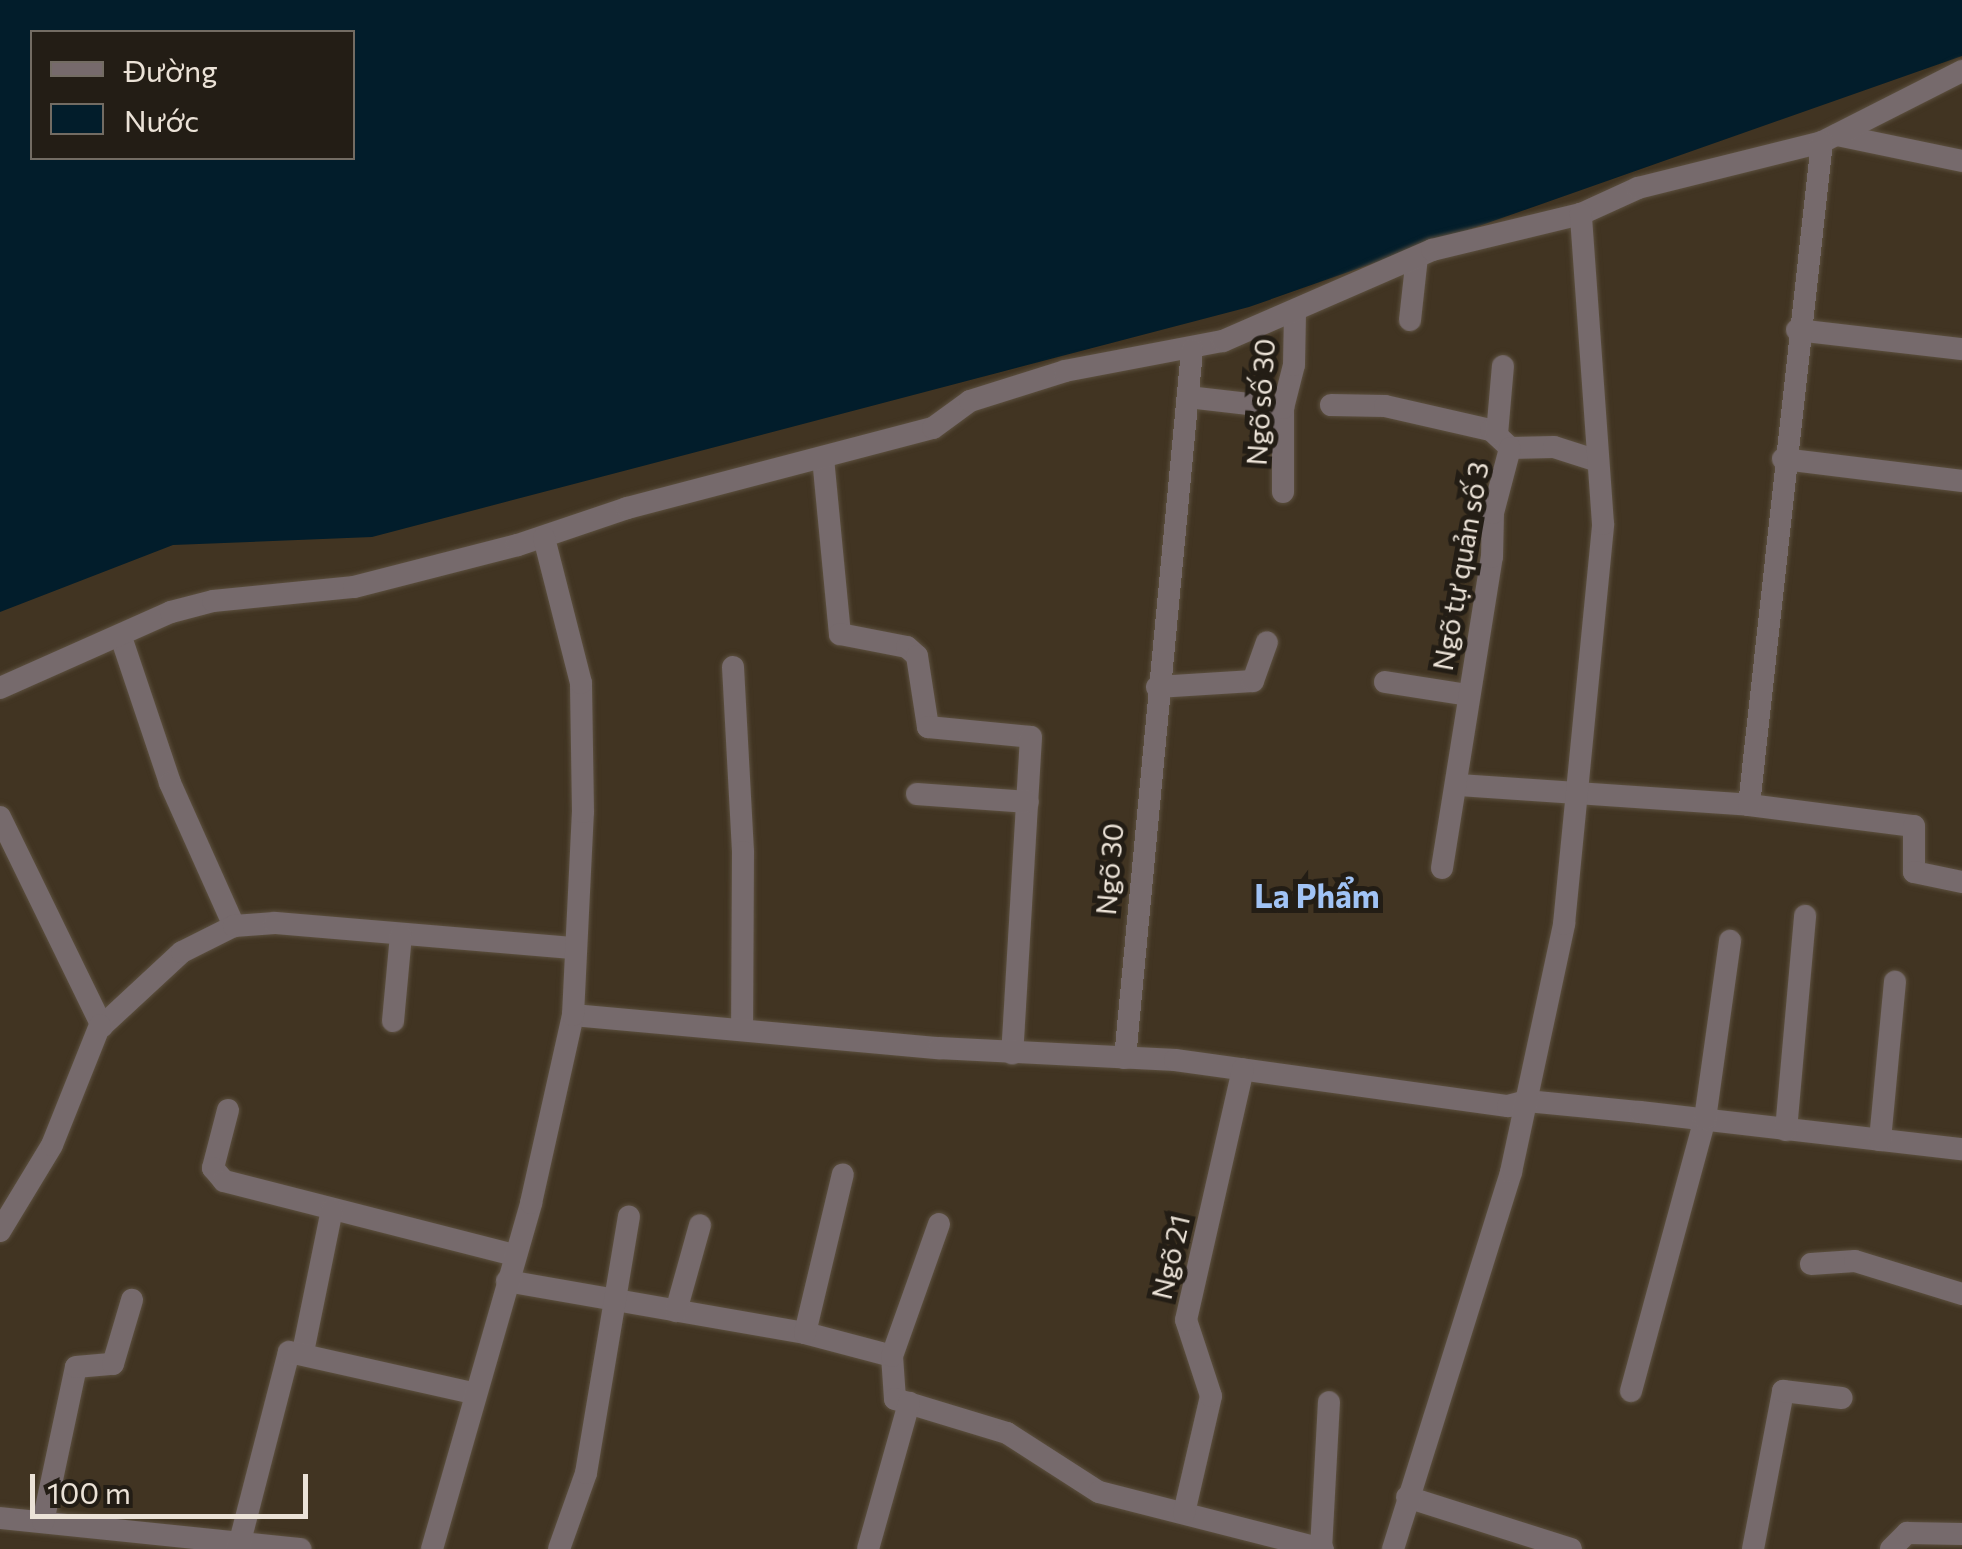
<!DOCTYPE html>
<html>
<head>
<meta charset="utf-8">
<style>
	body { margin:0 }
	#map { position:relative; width:1962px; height:1549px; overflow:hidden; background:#413422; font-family:Commissioner,sans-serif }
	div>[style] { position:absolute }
	.water>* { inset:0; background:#021d2b }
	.roads { filter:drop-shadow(0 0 2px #5c503f) drop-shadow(0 0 2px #5c503f) }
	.minor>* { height:22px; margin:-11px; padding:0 11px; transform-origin:11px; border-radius:11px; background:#766a6c }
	span { translate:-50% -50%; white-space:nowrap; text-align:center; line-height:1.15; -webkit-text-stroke:10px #231d15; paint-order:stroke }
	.street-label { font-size:28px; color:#ebe2d7 }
	.quarter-label { font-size:32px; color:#a1c3f5; font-weight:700 }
	.legend { position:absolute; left:30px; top:30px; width:325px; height:130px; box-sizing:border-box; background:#231d15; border:2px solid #736c63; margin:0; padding:12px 18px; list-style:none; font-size:30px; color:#ebe2d7 }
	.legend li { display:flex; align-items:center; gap:20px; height:50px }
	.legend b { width:50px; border:2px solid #736c63 }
	.scale { position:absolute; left:30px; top:1474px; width:278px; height:45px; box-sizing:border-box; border:5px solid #ebe2d7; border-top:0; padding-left:12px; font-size:30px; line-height:35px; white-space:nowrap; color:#ebe2d7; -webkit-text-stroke:8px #231d15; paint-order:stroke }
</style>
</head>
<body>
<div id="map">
	<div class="water">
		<div style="clip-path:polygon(evenodd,0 0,1962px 0,1962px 56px,1249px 307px,372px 537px,173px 545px,0 612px,0 0,32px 32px,352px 32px,352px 158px,32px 158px,32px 32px)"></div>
	</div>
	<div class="roads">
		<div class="minor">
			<div style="left:1837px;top:135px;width:128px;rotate:11.7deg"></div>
			<div style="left:1410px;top:320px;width:63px;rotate:-83.7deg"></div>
			<div style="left:1797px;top:330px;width:166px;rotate:6.6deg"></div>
			<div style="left:1188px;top:397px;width:96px;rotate:6.6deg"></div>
			<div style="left:1331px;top:405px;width:54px;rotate:1.1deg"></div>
			<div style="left:1385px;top:406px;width:109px;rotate:12.8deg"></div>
			<div style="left:1491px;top:430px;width:26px;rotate:43deg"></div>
			<div style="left:1510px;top:448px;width:44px;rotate:-1.3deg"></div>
			<div style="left:1554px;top:447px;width:46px;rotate:17.7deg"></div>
			<div style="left:1497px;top:434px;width:68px;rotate:-85deg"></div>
			<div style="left:823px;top:458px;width:177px;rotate:84.5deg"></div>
			<div style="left:840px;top:634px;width:68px;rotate:11deg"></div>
			<div style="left:907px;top:647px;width:13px;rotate:42deg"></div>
			<div style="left:917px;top:656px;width:72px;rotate:81.2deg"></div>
			<div style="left:928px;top:727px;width:103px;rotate:5.5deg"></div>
			<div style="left:1031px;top:737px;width:317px;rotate:93.4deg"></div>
			<div style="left:1783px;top:459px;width:180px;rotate:7deg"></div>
			<div style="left:1283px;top:492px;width:84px;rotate:-90deg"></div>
			<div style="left:1283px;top:408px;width:44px;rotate:-75.7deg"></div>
			<div style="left:1294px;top:365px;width:50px;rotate:-88.9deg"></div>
			<div style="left:121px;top:637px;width:154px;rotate:71.4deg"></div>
			<div style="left:170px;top:783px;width:157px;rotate:65.9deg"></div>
			<div style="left:733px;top:667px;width:185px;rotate:86.9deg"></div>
			<div style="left:743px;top:852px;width:177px;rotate:90.3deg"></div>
			<div style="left:1385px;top:682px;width:84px;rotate:8.9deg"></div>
			<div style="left:1157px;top:687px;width:96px;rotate:-3.6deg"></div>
			<div style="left:1253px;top:681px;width:41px;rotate:-70.3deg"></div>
			<div style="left:0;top:688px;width:187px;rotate:-24deg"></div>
			<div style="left:171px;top:612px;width:43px;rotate:-14.7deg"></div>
			<div style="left:213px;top:601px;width:142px;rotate:-5.7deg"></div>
			<div style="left:354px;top:587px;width:169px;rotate:-14.4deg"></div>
			<div style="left:518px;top:545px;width:115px;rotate:-18.7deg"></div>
			<div style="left:627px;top:508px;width:316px;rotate:-14.7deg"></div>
			<div style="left:933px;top:428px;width:46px;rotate:-36.1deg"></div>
			<div style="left:970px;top:401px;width:100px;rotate:-17.5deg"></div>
			<div style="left:1065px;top:371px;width:161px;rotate:-10.8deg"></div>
			<div style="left:1223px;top:341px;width:228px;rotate:-23.5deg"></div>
			<div style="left:1432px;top:250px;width:153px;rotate:-13.6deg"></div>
			<div style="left:1581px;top:214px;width:63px;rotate:-24.5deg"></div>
			<div style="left:1638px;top:188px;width:190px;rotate:-14deg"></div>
			<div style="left:1822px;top:142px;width:157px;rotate:-26.9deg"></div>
			<div style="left:1459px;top:785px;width:291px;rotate:3.9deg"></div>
			<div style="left:1749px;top:805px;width:166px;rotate:7.3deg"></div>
			<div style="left:1914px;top:826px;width:46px;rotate:90deg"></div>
			<div style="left:1914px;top:872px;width:49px;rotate:11.8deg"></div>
			<div style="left:917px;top:794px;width:111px;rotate:4.1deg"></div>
			<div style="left:1749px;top:805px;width:667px;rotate:-83.72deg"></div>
			<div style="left:0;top:817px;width:233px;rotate:64deg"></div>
			<div style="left:102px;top:1026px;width:109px;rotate:-42.8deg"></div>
			<div style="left:182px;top:952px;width:58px;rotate:-26.6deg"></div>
			<div style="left:234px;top:926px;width:41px;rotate:-4.2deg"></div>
			<div style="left:275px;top:923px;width:299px;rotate:4.8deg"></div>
			<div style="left:1442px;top:868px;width:315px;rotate:-80.9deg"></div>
			<div style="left:1492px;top:557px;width:44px;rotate:-88.7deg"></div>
			<div style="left:1493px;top:513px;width:67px;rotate:-75.3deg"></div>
			<div style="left:573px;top:1015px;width:367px;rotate:5.2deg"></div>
			<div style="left:939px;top:1048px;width:236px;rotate:2.9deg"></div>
			<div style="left:1175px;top:1060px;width:336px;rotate:7.9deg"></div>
			<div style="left:1508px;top:1106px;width:20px;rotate:-15deg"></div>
			<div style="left:1527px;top:1101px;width:114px;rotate:5.6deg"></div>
			<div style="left:1640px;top:1112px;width:324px;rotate:6.6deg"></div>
			<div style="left:393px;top:1021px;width:86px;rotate:-84.7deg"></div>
			<div style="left:1125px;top:1058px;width:711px;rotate:-84.59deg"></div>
			<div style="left:228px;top:1110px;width:60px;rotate:104.5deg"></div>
			<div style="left:213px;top:1168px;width:17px;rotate:50deg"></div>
			<div style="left:224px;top:1181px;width:300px;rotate:14.3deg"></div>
			<div style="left:1786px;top:1130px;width:215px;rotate:-84.9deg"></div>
			<div style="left:1880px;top:1140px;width:159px;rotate:-84.6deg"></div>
			<div style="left:0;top:1231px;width:100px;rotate:-58.8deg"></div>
			<div style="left:52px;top:1145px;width:129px;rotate:-68.2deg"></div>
			<div style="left:1811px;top:1264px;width:44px;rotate:-3.9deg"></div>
			<div style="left:1855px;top:1261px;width:112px;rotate:17.1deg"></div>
			<div style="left:507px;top:1281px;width:303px;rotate:9.9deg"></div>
			<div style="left:805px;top:1333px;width:90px;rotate:14.8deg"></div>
			<div style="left:892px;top:1356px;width:43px;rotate:86deg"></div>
			<div style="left:895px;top:1399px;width:117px;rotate:16.9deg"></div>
			<div style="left:1007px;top:1433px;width:109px;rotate:32.7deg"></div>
			<div style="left:1099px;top:1492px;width:231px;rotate:14.3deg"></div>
			<div style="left:676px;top:1311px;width:89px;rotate:-74.4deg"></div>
			<div style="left:805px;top:1333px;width:163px;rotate:-76.6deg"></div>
			<div style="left:303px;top:1352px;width:145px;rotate:-78.5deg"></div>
			<div style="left:892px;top:1356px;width:140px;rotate:-70.4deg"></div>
			<div style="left:1631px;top:1391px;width:282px;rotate:-74.8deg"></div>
			<div style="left:1705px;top:1119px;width:180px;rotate:-82deg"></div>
			<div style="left:1407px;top:1497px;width:172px;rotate:17.6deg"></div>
			<div style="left:1184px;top:1513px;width:120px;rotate:-77deg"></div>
			<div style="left:1211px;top:1396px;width:80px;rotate:-108.2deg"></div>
			<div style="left:1186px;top:1320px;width:257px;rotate:-77.2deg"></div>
			<div style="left:0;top:1518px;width:302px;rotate:5.9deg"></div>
			<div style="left:43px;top:1522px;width:158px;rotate:-78deg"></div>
			<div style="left:76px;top:1367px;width:37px;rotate:-5deg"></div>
			<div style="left:113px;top:1364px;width:67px;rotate:-73.5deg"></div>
			<div style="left:238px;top:1549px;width:203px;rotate:-75.5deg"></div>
			<div style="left:289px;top:1352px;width:189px;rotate:12.6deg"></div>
			<div style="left:432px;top:1549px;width:360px;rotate:-74deg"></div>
			<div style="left:531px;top:1203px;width:193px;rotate:-77.4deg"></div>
			<div style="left:573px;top:1015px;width:203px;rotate:-87.2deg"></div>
			<div style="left:583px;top:812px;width:129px;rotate:-90.9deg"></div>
			<div style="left:581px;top:683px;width:150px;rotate:-104.3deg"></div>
			<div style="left:559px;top:1549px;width:81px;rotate:-70.4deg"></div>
			<div style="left:586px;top:1473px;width:260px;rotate:-80.5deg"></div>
			<div style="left:868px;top:1549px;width:152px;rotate:-74.3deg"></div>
			<div style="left:1321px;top:1549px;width:147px;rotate:-86.9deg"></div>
			<div style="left:1393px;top:1549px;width:395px;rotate:-72.6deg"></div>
			<div style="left:1511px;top:1172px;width:254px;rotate:-77.9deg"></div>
			<div style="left:1564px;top:924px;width:402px;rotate:-84.4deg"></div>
			<div style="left:1603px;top:524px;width:311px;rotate:-94.1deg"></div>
			<div style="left:1753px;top:1549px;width:161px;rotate:-79.2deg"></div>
			<div style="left:1783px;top:1391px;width:59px;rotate:6.8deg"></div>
			<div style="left:1891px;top:1549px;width:23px;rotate:-45deg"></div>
			<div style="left:1907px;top:1533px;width:55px;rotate:1deg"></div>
		</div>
	</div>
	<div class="street-label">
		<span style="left:1260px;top:402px;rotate:-86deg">Ngõ số 30</span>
		<span style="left:1460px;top:566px;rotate:-80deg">Ngõ tự quản số 3</span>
		<span style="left:1109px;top:869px;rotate:-85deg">Ngõ 30</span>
		<span style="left:1170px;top:1257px;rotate:-77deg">Ngõ 21</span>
	</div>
	<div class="quarter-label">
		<span style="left:1317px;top:895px">La Phẩm</span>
	</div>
	<ul class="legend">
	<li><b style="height:12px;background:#766a6c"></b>Đường</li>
	<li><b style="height:28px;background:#021d2b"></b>Nước</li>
	</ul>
	<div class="scale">100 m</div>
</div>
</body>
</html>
